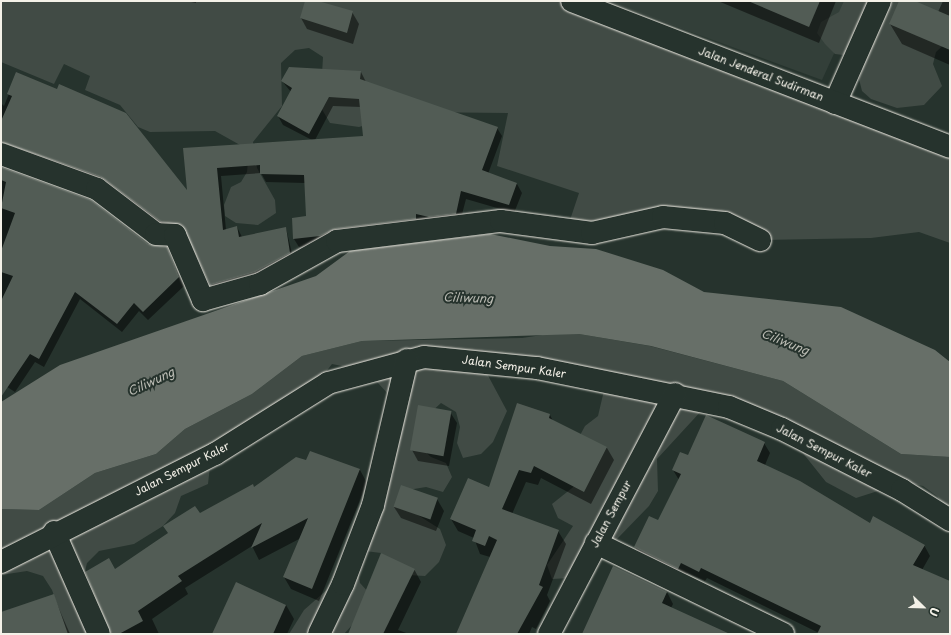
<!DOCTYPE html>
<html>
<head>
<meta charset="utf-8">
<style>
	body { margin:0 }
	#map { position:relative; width:951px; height:635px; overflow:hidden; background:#26332d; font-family:"Playpen Sans",sans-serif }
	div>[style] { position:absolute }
	.built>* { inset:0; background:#333f39 }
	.green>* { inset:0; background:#414b45 }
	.water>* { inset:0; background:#676f68 }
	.shadow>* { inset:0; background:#0007 }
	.building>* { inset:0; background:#525c55; transform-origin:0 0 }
	.roads { filter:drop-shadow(0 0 1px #f4f1e8) drop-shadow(0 0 1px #f4f1e8) }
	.street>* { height:22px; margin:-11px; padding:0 11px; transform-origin:11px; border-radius:11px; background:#26332d }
	.secondary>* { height:22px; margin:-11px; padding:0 11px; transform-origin:11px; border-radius:11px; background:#26332d }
	.primary>* { height:22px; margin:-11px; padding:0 11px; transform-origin:11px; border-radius:11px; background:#26332d }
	span { translate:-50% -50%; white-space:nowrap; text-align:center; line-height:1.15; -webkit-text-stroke:4px #26332d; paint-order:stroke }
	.street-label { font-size:11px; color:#f4f1e8 }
	.water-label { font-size:12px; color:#bcbdb5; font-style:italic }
	.frame { position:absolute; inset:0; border:2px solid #f4f1e8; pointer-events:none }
	.north { position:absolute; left:903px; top:587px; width:40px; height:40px; -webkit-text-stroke:3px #26332d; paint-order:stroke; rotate:113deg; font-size:11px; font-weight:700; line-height:16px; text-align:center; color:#f4f1e8 }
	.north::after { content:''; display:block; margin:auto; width:14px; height:18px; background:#f4f1e8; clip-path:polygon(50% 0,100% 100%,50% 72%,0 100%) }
</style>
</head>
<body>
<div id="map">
	<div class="built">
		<div style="clip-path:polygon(607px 1px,858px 1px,822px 80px)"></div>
	</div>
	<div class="green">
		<div style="clip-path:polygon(1px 1px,571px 1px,950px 147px,950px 243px,919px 232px,871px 238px,760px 240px,726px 224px,567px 229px,579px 193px,497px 166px,508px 113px,410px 112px,359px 127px,330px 123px,320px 106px,323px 57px,309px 48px,295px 50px,281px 63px,282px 106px,253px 142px,257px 168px,275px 200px,276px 213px,258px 225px,236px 223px,225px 216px,224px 205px,231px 187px,241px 182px,247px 172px,248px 161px,240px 145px,215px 131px,150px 132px,138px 127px,120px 105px,85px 90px,90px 76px,64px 64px,54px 84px,1px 62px)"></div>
		<div style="clip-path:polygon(844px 1px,949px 1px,950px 39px,936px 52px,933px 64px,942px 86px,924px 105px,897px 108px,871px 99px,862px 91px,859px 79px,863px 68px,860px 57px,835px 54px,825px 44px,817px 33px,821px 22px,839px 12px)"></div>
		<div style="clip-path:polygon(549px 334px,579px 334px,650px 346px,783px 381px,901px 454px,950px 457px,950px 514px,937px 496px,923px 486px,906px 482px,856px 498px,826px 482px,794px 442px,703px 409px,657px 459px,658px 491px,649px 506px,587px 570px,570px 578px,552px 579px,547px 565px,573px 526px,558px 518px,552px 504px,577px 484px,578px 439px,585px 426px,598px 416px,605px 386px,484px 368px,507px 411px,493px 442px,481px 454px,463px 458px,457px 443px,460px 427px,456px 412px,441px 403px,428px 415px,420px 447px,431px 457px,446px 463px,452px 477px,443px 492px,426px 487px,408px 490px,413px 512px,440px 529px,446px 545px,439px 562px,425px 576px,407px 575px,381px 553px,365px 551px,357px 567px,360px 583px,370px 594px,354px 623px,344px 634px,289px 634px,304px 610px,338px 580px,355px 519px,387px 488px,393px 474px,389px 395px,367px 371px,332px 364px,322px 377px,210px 466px,208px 484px,181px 496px,175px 513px,163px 526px,134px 544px,99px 551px,87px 563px,83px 579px,100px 604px,103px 621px,97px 634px,68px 634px,52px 590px,43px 576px,27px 571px,1px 575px,1px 509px,39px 510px,95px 473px,156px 454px,185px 429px,252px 394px,302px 356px,362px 341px,522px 338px)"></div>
	</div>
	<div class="water">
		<div style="clip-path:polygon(490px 234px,550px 246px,596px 249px,663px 270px,704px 292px,841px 307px,935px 350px,950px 362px,950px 457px,901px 454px,783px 381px,651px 346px,579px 334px,362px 341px,302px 356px,252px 394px,185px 429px,156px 454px,95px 473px,39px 510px,1px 509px,1px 402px,60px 365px,316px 276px,350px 251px)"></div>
	</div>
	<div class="shadow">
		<div style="clip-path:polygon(186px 1px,196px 1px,196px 3px)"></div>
		<div style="clip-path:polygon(306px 1px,352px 12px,359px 24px,353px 44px,307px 29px,301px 18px)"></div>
		<div style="clip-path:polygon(718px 1px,836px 1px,819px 43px)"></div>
		<div style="clip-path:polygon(900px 1px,912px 1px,938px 12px,943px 1px,950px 1px,950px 65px,902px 44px,890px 24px)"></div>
		<div style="clip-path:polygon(evenodd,361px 72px,366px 82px,497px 128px,502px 136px,488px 174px,517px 184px,522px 193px,514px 213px,466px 199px,460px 222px,299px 247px,294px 239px,307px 217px,305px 183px,266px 182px,261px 173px,221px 176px,226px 230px,237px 227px,242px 237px,286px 228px,294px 262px,216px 293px,187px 233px,166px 230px,1px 152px,1px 103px,4px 106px,17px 74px,188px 193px,184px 149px,312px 140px,283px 125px,278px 116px,291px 92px,282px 81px,361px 72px,333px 106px,361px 107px,364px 137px,315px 140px,333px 106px)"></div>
		<div style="clip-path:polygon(1px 167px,90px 201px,148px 245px,166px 248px,184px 286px,148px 320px,139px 311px,122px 332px,80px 299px,44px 367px,35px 362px,15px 392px,1px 383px)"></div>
		<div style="clip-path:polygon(450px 412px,457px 423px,449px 466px,418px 461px,412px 450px)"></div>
		<div style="clip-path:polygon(550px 415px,553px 421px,607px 448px,614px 460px,591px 504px,541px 478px,538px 485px,526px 482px,512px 514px,558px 531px,566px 544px,547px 595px,550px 601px,536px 629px,532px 627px,529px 634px,457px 634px,490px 557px,480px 554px,474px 538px,458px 531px,451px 519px,490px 489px)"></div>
		<div style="clip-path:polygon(764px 443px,770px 453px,765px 465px,870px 524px,924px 545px,930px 556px,922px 570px,950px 582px,950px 624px,945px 634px,821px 634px,707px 578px,705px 581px,687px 573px,684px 579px,641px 558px,635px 547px,659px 522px,679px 480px,673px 470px,689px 457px)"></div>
		<div style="clip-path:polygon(311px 452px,360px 470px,367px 483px,319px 601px,291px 589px,284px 577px,301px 538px,259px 560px,252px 546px,185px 588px,188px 594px,152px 619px,159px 634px,113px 634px,115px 570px,199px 514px,307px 462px)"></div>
		<div style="clip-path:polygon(437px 499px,444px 511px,436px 531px,401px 518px,394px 507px)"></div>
		<div style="clip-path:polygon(414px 569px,421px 582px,398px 630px,409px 634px,349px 634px)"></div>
		<div style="clip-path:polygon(667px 592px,673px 604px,671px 608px,726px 634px,583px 634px)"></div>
		<div style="clip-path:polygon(53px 595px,70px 634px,1px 634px,1px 613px)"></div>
		<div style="clip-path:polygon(286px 605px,294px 619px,287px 634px,216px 634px)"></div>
	</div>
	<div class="building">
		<div style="clip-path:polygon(305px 1px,318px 1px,353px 11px,347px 33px,300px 18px)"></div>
		<div style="clip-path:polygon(748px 1px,820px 1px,809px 27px)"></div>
		<div style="clip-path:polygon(899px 1px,915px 1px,950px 16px,950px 50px,889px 24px)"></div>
		<div style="clip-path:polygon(289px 67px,361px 71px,360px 79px,498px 127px,482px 170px,517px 183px,509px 205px,461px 191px,456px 214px,429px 217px,416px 214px,416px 219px,335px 229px,320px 236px,293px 239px,292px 218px,306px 216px,304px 175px,260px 174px,260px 165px,217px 168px,223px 230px,237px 226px,239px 237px,286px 227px,290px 253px,255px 272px,210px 285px,182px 225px,161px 222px,101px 177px,1px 142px,1px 121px,12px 96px,7px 94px,16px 72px,57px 89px,59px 84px,126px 113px,187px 190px,183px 148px,363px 136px,359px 99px,329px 97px,309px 134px,277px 116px,292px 88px,281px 81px)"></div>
		<div style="clip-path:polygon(1px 167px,91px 200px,148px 244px,167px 247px,179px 277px,143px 312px,134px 303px,117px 324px,75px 292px,39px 359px,30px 354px,1px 397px,1px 301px,13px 276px,1px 272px,1px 251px,15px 213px,1px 208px,6px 182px,1px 180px)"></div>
		<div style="clip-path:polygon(517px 403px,550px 414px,549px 418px,607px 447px,584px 492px,534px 466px,531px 473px,519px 470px,502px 509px,559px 530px,539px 585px,543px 587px,517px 634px,456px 634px,497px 540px,489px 536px,485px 546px,472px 541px,476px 530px,450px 519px,468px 478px,489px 487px)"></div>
		<div style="left:418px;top:405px;width:34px;height:46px;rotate:10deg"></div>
		<div style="clip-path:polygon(706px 415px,765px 442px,757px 461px,800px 481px,870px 523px,873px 516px,925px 545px,913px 565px,950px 581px,950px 634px,817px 634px,821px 626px,701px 568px,699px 572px,681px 563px,678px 569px,634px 547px,649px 516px,658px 520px,681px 474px,672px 470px,680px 452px,688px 455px)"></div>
		<div style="clip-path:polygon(310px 451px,360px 469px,312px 589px,283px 577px,308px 518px,251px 548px,262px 523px,178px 576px,182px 581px,138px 611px,143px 621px,119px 634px,111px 634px,85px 572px,109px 558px,115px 569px,168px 533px,163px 526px,195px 506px,200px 513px,253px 484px,254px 487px,296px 457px,306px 460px)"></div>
		<div style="left:401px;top:485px;width:39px;height:23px;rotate:19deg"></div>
		<div style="clip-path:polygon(381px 553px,415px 569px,383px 634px,348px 634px)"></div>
		<div style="clip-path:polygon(613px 566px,667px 592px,662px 603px,730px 634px,582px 634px)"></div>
		<div style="clip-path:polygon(236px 582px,286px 605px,273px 634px,212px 634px)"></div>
		<div style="clip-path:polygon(54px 594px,68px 634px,1px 634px,1px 612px)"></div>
	</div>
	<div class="roads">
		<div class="street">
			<div style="left:1px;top:154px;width:102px;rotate:20deg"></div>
			<div style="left:97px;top:189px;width:74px;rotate:37.3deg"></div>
			<div style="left:156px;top:234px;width:19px;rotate:3deg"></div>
			<div style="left:175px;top:235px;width:71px;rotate:66.7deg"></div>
			<div style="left:203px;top:300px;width:59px;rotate:-15.7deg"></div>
			<div style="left:260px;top:284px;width:88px;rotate:-29.2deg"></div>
			<div style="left:337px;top:241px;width:165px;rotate:-7deg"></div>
			<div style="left:501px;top:221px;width:92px;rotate:7.5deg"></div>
			<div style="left:592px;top:233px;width:73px;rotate:-12.7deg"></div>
			<div style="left:663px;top:217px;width:62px;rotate:5.5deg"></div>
			<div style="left:725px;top:223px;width:39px;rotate:26deg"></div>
			<div style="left:54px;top:532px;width:111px;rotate:66.2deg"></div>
			<div style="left:596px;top:543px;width:208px;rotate:25.9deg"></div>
			<div style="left:1px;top:562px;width:240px;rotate:-26.8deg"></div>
			<div style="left:215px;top:454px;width:133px;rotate:-32.1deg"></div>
			<div style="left:328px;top:383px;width:99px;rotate:-15.2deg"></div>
			<div style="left:424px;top:357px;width:114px;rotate:5.6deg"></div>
			<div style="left:537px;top:368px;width:196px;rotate:11.5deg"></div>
			<div style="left:729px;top:407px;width:57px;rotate:22.5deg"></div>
			<div style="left:782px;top:429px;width:135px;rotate:26.9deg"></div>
			<div style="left:902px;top:490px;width:57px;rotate:32deg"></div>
			<div style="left:319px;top:634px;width:55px;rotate:-64.4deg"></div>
			<div style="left:343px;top:584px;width:85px;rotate:-69.2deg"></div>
			<div style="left:373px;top:505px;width:149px;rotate:-76.8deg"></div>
			<div style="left:549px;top:634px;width:271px;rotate:-62.3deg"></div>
		</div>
		<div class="secondary">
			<div style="left:835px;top:103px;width:111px;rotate:-66.2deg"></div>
		</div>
		<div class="primary">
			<div style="left:572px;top:1px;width:405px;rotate:21.1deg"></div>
		</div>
	</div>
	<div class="street-label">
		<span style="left:761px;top:74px;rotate:21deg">Jalan Jenderal Sudirman</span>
		<span style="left:514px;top:367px;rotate:8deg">Jalan Sempur Kaler</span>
		<span style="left:824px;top:451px;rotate:27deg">Jalan Sempur Kaler</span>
		<span style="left:182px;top:469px;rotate:-27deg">Jalan Sempur Kaler</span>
		<span style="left:611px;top:514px;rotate:-62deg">Jalan Sempur</span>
	</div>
	<div class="water-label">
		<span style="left:468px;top:298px;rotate:2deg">Ciliwung</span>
		<span style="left:785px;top:342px;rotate:22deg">Ciliwung</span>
		<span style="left:151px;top:382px;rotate:-25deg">Ciliwung</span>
	</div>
	<div class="frame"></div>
	<div class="north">U</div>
</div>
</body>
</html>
